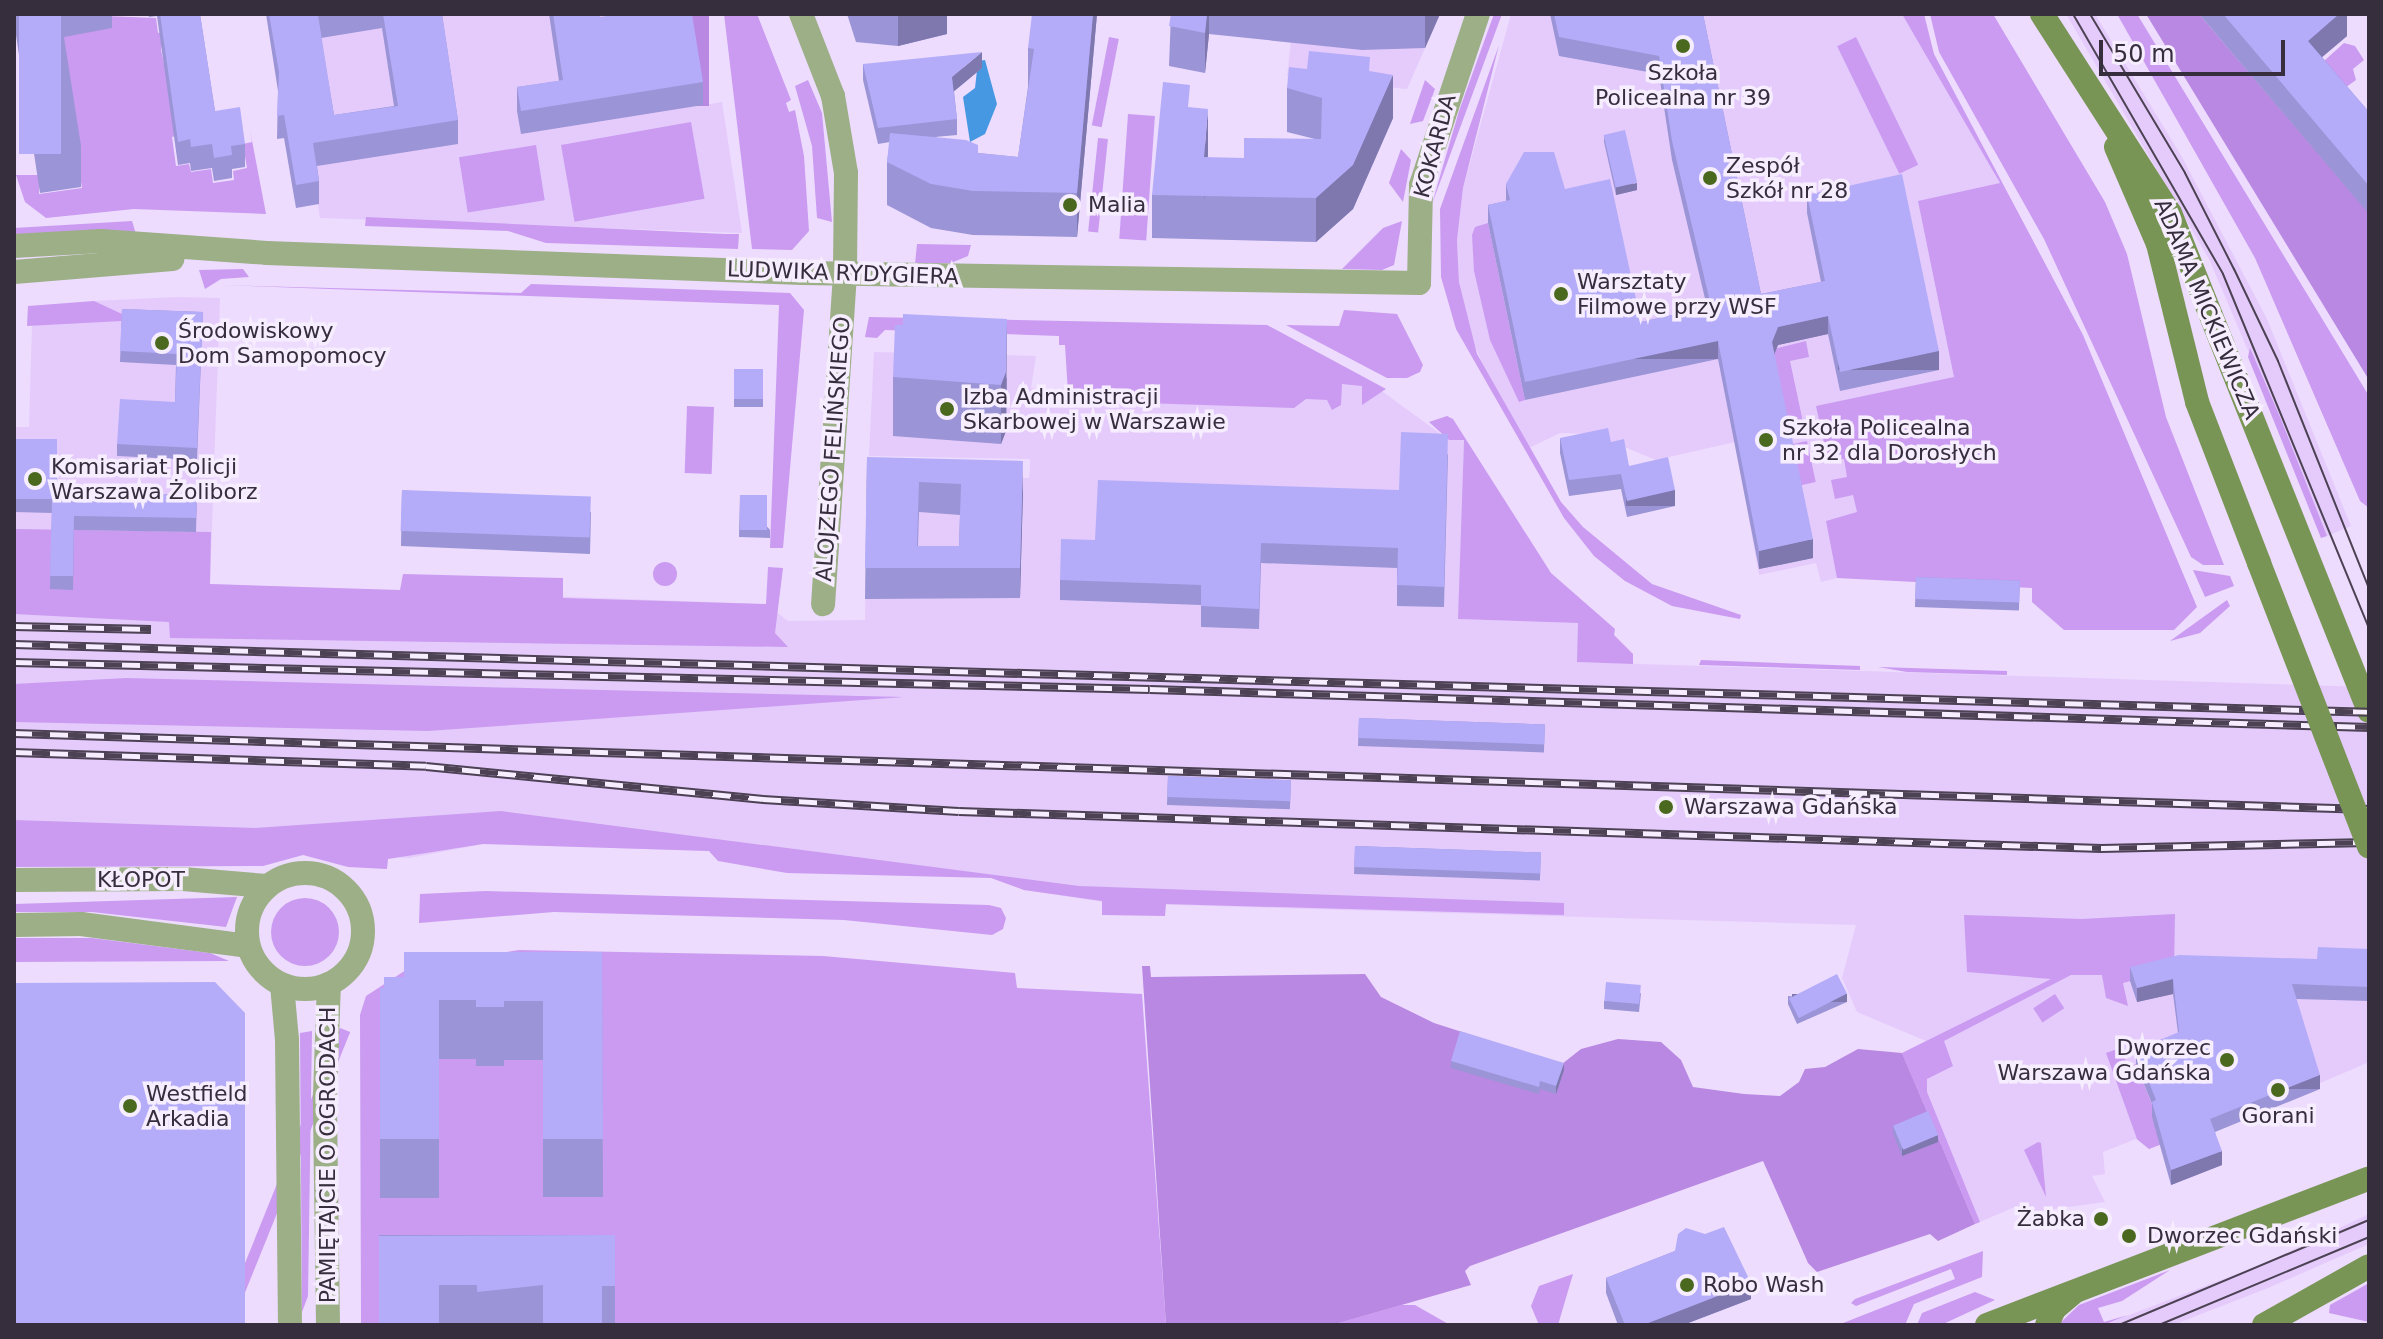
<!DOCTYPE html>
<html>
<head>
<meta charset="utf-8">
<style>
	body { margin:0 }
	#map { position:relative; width:2383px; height:1339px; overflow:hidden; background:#eddcfe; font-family:"DejaVu Sans",sans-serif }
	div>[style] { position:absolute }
	.built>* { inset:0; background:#e5cbfc }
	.green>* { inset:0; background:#ca9bf1; transform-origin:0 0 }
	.round { border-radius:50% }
	.forest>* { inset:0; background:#b988e2; transform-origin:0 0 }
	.water>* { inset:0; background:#4698e2 }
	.minor>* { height:24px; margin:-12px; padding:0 12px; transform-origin:12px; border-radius:12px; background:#9caf86 }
	.minor>.ring { margin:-12px; padding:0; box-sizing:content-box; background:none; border:24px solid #9caf86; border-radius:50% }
	.tertiary>* { height:24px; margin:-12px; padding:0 12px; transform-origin:12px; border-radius:12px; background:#9caf86 }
	.secondary>* { height:24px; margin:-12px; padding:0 12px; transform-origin:12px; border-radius:12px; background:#799556 }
	.tram>* { height:2px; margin:-1px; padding:0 1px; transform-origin:1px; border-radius:1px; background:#4c4254 }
	.rail>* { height:9px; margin-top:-4.5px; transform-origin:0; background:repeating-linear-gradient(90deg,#f6edfe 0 18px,#4c4254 0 36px); box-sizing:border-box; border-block:2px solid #4c4254 }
	.secondary-bridge>* { height:24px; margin:-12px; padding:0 12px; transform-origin:12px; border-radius:12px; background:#799556 }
	.wall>* { inset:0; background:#9b94d6; transform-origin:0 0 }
	.shaded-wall>* { inset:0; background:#7e78ae; transform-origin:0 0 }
	.building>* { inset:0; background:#b4acf9; transform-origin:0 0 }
	.dots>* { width:22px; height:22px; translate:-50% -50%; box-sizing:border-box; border:4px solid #f6edfe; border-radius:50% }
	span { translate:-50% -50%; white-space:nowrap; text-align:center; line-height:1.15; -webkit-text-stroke:7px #f6edfe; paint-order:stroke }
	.poi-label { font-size:22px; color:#362d3d }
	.left { translate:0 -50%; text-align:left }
	.right { translate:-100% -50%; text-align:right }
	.street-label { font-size:22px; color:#362d3d }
	.frame { position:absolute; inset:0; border:16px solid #362d3d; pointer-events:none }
	.scale { position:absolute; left:2099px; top:40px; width:186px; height:36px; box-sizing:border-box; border:4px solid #362d3d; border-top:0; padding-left:10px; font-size:24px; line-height:28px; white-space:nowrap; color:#362d3d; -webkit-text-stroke:6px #f6edfe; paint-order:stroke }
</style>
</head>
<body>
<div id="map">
	<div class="built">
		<div style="clip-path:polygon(289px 14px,690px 14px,705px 105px,722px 102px,742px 233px,320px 218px)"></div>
		<div style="clip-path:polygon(1294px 14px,1440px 14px,1407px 89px,1287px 77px)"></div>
		<div style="clip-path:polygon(1511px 14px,1902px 14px,1964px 116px,2059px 294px,1837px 578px,1821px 582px,1816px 563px,1759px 575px,1735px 442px,1656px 460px,1593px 434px,1560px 433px,1529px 448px,1491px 384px,1472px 339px,1459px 282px,1457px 240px,1463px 188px)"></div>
		<div style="clip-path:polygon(2066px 14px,2095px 14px,2182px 157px,2267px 319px,2351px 526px,2327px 536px,2209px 259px)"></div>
		<div style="clip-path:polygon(178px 297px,220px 298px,210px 584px,766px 604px,788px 621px,865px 620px,868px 475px,1029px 478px,1030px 470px,1030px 459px,869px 456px,874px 352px,1036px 356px,1031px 388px,1255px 396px,1324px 374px,1383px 392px,1449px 440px,1464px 440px,1459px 619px,1578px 623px,1578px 662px,2369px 687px,2369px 1062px,2318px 1084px,2320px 1089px,2165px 1151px,2162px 1144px,2149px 1149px,2136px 1139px,2103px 1152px,2105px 1174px,2092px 1176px,2105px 1202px,2024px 1213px,2017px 1206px,1975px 1224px,1902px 1053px,1926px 1041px,1857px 1012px,1842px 978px,1856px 925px,1110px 903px,1024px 890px,990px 877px,716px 858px,709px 851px,483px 844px,409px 858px,324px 853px,14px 860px,14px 427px,29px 427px,32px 326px,103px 310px,94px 301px)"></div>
		<div style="clip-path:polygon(2369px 1214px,2369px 1244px,2268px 1288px,2173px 1325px,2103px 1325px,2263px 1264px)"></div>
	</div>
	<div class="green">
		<div style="clip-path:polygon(55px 14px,156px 18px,158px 33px,164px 32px,161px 50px,180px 135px,172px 137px,176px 166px,189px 164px,191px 172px,211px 169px,213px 183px,234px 180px,233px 171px,247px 168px,243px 144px,252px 142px,250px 130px,266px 214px,134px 209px,46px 218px,25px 202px,16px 175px,39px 175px,39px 194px,82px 188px)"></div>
		<div style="clip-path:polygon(724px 14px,757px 14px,791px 100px,786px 103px,789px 112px,795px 110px,804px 156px,809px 231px,792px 250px,752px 249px)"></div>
		<div style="clip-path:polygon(1494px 14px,1502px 14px,1432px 204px,1459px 111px)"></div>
		<div style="clip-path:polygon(1902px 14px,1924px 14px,1934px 54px,2083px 335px,2197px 607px,2174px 630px,2064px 630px,2032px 602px,2032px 588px,1837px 578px,1826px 521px,1857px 512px,1853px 495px,1835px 499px,1831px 480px,1847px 477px,1844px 459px,1828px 461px,1816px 406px,1954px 377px,1918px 201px,2000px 183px)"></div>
		<div style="clip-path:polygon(1930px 14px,1993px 14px,2105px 202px,2127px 254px,2166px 417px,2224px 565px,2203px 565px,2191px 557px,2044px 239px,1939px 52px)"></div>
		<div style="clip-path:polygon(2117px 14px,2137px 14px,2369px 396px,2369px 508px,2360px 501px,2255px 258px)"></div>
		<div style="left:1109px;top:37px;width:10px;height:90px;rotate:11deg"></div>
		<div style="left:1856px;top:37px;width:142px;height:21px;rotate:64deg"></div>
		<div style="clip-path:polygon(2344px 43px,2355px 46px,2364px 60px,2353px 69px,2356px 80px,2342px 90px,2324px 61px)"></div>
		<div style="clip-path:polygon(1499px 45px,1463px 188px,1457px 240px,1459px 282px,1477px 354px,1561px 502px,1583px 527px,1652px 584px,1741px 615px,1740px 619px,1672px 606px,1625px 581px,1594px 556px,1564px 518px,1456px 329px,1441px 277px,1440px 209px)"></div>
		<div style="clip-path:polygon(808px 80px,822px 113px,832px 222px,817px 218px,812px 146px,795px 86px)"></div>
		<div style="clip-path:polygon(1425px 80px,1435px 89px,1423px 121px,1410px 124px)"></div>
		<div style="left:1128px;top:114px;width:27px;height:125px;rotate:4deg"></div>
		<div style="left:691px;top:122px;width:78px;height:132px;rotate:80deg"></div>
		<div style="left:1098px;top:138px;width:10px;height:94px;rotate:6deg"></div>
		<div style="left:536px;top:145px;width:56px;height:78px;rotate:81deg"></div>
		<div style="clip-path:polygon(1401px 149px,1411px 160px,1403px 202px,1389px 183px)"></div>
		<div style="clip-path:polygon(366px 217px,725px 234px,739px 234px,738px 249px,546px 243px,508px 231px,365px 226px)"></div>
		<div style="clip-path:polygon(132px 221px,136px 234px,14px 235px,14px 228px)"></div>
		<div style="clip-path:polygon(1402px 221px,1394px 265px,1382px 270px,1342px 269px,1383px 228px)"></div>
		<div style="clip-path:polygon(1488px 223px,1525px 400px,1519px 402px,1490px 340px,1474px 271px,1472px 235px,1475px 227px)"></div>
		<div style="clip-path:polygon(917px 244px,971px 245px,968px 256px,951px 263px,915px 264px)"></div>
		<div style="clip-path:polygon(243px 269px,249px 277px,221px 279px,205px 289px,199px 270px)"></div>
		<div style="clip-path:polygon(531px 284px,790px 293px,804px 310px,783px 548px,770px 548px,779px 305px,220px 285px,521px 293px)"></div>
		<div style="clip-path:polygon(94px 301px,122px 314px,122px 321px,27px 326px,28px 306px)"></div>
		<div style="clip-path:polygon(1344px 310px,1397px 314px,1423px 365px,1420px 372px,1407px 378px,1387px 378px,1286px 325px,1339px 326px)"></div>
		<div style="clip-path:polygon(869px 317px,1267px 325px,1386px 389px,1362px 405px,1362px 386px,1342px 384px,1341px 405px,1332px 410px,1327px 400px,1306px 399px,1294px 408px,1083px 401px,1068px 393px,1065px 345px,1059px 345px,1059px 336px,885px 330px,877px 338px,865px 337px)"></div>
		<div style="clip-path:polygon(1806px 341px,1809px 357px,1790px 361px,1803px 422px,1787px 426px,1770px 350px)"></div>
		<div style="clip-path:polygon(2250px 348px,2280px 417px,2327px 536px,2321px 538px,2248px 357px)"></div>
		<div style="left:687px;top:406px;width:27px;height:67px;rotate:2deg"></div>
		<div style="clip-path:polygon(1447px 416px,1453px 419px,1551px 573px,1615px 629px,1614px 635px,1633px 654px,1633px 664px,1577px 662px,1578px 623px,1458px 619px,1464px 440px,1449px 440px,1429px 422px)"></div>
		<div style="left:1807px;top:441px;width:42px;height:16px;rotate:78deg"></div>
		<div style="clip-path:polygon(14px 529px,211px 532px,210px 584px,400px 590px,403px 574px,563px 578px,563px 598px,766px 604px,768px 567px,783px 568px,775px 633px,788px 647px,170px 638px,169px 622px,14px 614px)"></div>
		<div class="round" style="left:653px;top:562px;width:24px;height:24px"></div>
		<div style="clip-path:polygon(2193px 570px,2230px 576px,2234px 586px,2205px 597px)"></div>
		<div style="clip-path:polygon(2227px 600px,2230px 606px,2200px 633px,2170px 641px)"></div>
		<div style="clip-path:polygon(1701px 660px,1860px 666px,1860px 670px,1699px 665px)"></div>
		<div style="clip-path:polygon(1878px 667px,2007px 671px,2007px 675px,1907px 672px)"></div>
		<div style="clip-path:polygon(126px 678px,642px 691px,904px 697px,428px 731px,14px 722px,14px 684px)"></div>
		<div style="clip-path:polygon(501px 811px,1079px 886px,1564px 903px,1564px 915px,1166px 904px,1165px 916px,1102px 915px,1102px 901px,1024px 890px,991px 878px,787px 873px,718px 861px,709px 851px,483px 844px,388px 859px,387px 869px,348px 867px,303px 855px,263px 866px,14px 867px,14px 820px,255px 828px)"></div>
		<div style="clip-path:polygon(486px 891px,989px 905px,1001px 908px,1006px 918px,1003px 929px,992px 935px,844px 920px,554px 912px,419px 923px,420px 894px)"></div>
		<div style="clip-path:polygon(237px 897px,226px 927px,92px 912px,14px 912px,14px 904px)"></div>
		<div class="round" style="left:271px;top:898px;width:68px;height:68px"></div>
		<div style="clip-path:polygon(2175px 914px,2174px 970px,2123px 983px,2128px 1006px,2106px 998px,2102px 975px,2071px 975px,1944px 1041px,1953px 1066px,1927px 1079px,1927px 1092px,1980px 1222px,1975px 1224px,1902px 1053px,2051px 979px,1967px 972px,1964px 915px,2082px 919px)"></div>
		<div style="clip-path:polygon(14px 938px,92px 938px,210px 953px,229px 961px,14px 962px)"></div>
		<div style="clip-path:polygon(519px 950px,823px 956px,1015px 973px,1017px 988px,1142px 994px,1166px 1325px,361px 1325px,360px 1015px,366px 996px,409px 968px)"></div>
		<div style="left:2055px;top:994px;width:17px;height:26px;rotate:57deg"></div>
		<div style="left:340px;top:1028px;width:11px;height:297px;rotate:22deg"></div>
		<div style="clip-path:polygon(312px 1031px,308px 1296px,302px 1312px,300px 1033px)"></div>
		<div style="clip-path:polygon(2120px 1048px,2129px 1067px,2136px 1064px,2156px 1115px,2152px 1117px,2162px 1144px,2149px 1149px,2137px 1139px,2106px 1053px)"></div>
		<div style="clip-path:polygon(2038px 1142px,2041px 1143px,2046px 1197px,2024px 1150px)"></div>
		<div style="clip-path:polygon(1983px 1251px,1982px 1277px,1914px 1304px,1905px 1325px,1838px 1325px,1955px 1279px,1951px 1269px,1856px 1306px,1851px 1303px,1855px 1299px)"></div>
		<div style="clip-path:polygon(2170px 1270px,2122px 1301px,2098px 1308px,2104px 1322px,2128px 1315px,2103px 1325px,2058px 1325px,2079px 1305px)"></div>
		<div style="clip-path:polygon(1573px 1274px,1558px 1325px,1539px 1325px,1531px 1306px,1539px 1286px)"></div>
		<div style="clip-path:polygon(2369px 1283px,2369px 1322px,2329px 1313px,2330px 1305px)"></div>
		<div style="clip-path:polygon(1975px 1292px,1995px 1300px,1941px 1325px,1917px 1325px,1922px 1313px)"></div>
		<div style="clip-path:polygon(1401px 1305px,1415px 1305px,1450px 1325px,1332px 1325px)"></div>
	</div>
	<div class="forest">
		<div style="left:690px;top:14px;width:19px;height:92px"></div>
		<div style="clip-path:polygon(2146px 14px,2199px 14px,2369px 213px,2369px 380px)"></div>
		<div style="clip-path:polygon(1142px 966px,1150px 966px,1151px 977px,1365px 974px,1381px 997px,1434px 1023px,1562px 1064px,1581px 1049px,1618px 1039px,1661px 1042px,1681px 1060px,1693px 1087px,1744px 1094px,1780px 1096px,1799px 1082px,1805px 1069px,1825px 1067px,1858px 1049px,1902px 1053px,1975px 1224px,1938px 1241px,1930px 1234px,1817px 1272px,1808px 1263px,1763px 1161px,1470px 1266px,1465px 1271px,1471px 1285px,1332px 1325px,1166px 1325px)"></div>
	</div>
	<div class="water">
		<div style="clip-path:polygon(985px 60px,997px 104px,985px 134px,970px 142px,963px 97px,975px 88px,978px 61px)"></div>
	</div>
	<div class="minor">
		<div style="left:801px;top:14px;width:88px;rotate:68.7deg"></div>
		<div style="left:833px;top:96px;width:78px;rotate:80.4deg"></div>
		<div style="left:846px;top:173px;width:101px;rotate:90.6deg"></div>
		<div style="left:845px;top:274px;width:331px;rotate:93.8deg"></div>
		<div class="ring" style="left:247px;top:873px;width:92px;height:92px"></div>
		<div style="left:14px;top:880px;width:169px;rotate:-0.3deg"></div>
		<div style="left:183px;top:879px;width:84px;rotate:4.8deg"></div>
		<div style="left:14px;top:925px;width:67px;rotate:-0.9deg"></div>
		<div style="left:81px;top:924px;width:168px;rotate:7.5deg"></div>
		<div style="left:282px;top:985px;width:55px;rotate:84.8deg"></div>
		<div style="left:287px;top:1040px;width:285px;rotate:89.4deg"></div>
		<div style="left:328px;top:1325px;width:229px;rotate:-90.8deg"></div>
		<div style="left:325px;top:1096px;width:112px;rotate:-88deg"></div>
	</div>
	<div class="tertiary">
		<div style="left:14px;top:246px;width:87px;rotate:-3.3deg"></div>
		<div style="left:101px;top:241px;width:166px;rotate:4.1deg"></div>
		<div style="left:267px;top:253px;width:536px;rotate:2.14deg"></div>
		<div style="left:803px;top:273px;width:616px;rotate:0.93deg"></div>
		<div style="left:1419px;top:283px;width:98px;rotate:-88.8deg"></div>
		<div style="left:1421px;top:185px;width:180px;rotate:-71.6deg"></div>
		<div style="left:14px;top:272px;width:159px;rotate:-4.7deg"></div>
	</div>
	<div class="secondary">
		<div style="left:2042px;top:14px;width:237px;rotate:57.3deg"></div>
		<div style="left:2170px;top:213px;width:536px;rotate:68.22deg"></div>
		<div style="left:2116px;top:147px;width:106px;rotate:66.6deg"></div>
		<div style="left:2158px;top:244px;width:163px;rotate:76.1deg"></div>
		<div style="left:2197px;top:402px;width:173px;rotate:68.9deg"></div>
		<div style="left:1987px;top:1325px;width:409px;rotate:-21deg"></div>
		<div style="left:2047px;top:1325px;width:17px;rotate:-66deg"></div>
		<div style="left:2054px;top:1309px;width:25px;rotate:-40deg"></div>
		<div style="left:2264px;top:1325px;width:120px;rotate:-29.3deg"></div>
	</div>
	<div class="tram">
		<div style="left:2073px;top:14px;width:300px;rotate:60deg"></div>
		<div style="left:2223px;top:274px;width:383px;rotate:67.6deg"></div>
		<div style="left:2090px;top:14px;width:185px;rotate:59.1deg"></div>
		<div style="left:2185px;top:173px;width:108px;rotate:63deg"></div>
		<div style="left:2234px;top:269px;width:102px;rotate:64.4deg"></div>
		<div style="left:2278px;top:361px;width:245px;rotate:68.2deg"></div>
		<div style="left:2119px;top:1325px;width:271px;rotate:-22.8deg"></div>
		<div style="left:2159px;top:1325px;width:228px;rotate:-22.7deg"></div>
	</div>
	<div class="rail">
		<div style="left:14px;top:626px;width:137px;rotate:1.3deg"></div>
		<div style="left:14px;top:644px;width:2356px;rotate:1.65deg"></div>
		<div style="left:14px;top:662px;width:1136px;rotate:1.36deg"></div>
		<div style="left:1150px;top:689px;width:1220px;rotate:1.79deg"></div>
		<div style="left:14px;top:733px;width:2356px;rotate:1.85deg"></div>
		<div style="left:14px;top:752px;width:412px;rotate:1.9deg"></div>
		<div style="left:426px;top:766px;width:339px;rotate:5.6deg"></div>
		<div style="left:763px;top:799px;width:196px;rotate:3.5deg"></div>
		<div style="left:959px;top:811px;width:1143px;rotate:1.86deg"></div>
		<div style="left:2101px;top:848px;width:268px;rotate:-1.3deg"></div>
	</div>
	<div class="secondary-bridge">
		<div style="left:2259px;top:563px;width:304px;rotate:68.8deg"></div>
	</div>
	<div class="wall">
		<div style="clip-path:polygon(14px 14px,112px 14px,112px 28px,64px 37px,81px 146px,81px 187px,40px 193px,14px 22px)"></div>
		<div style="clip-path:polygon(148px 14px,200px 14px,215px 111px,245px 144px,245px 167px,232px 169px,232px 178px,214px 181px,212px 168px,191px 171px,190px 163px,178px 165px,157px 16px,149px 17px)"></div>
		<div style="clip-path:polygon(evenodd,266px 14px,442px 14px,458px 120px,458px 144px,317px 166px,319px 181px,319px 204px,296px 208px,284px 138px,277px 139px,278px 91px,266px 14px,382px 28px,394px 106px,334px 115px,321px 38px,382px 28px)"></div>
		<div style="clip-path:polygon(549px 14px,599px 14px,600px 17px,703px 82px,703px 105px,521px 134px,517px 111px,517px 87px,559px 81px)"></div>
		<div style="clip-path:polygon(847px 14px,947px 14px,947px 34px,898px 46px,856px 42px)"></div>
		<div style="clip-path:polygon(1097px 14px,1077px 237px,973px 235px,931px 228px,887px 205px,887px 162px,890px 142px,878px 144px,863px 80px,863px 64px,982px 68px,954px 91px,957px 119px,957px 135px,935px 137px,978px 153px,1018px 157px,1028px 87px,1028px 48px)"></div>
		<div style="clip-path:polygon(1171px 14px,1440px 14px,1425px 48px,1362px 50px,1209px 34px,1205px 73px,1169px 66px)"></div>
		<div style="clip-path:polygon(1550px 14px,1703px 14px,1761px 294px,1821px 282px,1807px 213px,1807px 195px,1939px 370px,1840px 391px,1828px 334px,1778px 345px,1774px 354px,1813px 558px,1759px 569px,1718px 359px,1525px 400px,1488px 223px,1488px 205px,1506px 201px,1506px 184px,1565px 189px,1641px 322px,1707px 307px,1672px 160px,1659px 74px,1559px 56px)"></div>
		<div style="clip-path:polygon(2199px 14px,2347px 14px,2347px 36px,2322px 57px,2369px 112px,2369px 214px)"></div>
		<div style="clip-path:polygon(1307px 69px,1370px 72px,1393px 118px,1353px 209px,1316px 242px,1152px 238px,1152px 195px,1190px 108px,1208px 153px,1208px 158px,1244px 158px,1315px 139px,1287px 132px,1287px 88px)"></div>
		<div style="clip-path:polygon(1604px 135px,1637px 190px,1616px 195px,1604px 142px)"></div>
		<div style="clip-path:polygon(122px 309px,203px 312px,197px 460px,117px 456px,117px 444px,175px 402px,176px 365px,120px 362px)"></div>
		<div style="left:734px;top:369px;width:29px;height:38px"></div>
		<div style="clip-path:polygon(893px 377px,1007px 378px,1006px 431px,1001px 444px,893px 436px)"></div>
		<div style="clip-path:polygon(1560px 438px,1611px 442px,1629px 466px,1675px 506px,1627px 517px,1621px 489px,1569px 496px,1560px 453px)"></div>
		<div style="clip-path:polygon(14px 439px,57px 493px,197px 495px,196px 532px,74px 530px,73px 590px,50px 589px,52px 513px,14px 512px)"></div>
		<div style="clip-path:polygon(1448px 454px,1444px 607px,1397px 606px,1397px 568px,1261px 563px,1259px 629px,1201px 627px,1201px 605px,1060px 600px,1060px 580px,1095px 540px,1399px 490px)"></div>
		<div style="clip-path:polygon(evenodd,867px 457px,1023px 491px,1020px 598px,865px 599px,867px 457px,919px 512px,960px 515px,959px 546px,918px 546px,919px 512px)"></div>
		<div style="clip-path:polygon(402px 490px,591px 512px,590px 554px,401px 546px)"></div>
		<div style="clip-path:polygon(740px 495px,770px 530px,770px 538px,739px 537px)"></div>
		<div style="left:1916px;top:577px;width:104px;height:30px;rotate:2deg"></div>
		<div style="left:1359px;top:718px;width:186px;height:28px;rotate:2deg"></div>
		<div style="left:1168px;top:776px;width:123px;height:29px;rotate:2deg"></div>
		<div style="left:1355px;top:846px;width:186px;height:28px;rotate:2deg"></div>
		<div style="clip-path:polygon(2369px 949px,2369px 1001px,2296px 999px,2320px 1089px,2215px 1132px,2222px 1165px,2171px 1185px,2152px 1117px,2152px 1104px,2136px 1064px,2136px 1050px,2178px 1033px,2173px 994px,2137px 1002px,2130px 981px,2130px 967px,2317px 959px)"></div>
		<div style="clip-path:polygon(602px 952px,603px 1197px,543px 1197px,543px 1060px,504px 1060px,504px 1066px,476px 1066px,476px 1059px,439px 1059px,439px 1198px,380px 1198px,380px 988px,384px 988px,404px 977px)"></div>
		<div style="clip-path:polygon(1641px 993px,1639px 1012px,1604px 1009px,1604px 1001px)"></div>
		<div style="clip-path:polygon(1788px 996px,1847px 1002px,1797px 1024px,1788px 1004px)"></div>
		<div style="clip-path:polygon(1451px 1061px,1564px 1070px,1556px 1094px,1540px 1089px,1539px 1094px,1451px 1068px)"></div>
		<div style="clip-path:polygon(1893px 1125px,1938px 1142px,1902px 1156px,1893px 1133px)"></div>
		<div style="left:615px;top:1235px;width:90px;height:236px;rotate:90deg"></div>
		<div style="clip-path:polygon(1675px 1251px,1751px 1299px,1683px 1325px,1618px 1325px,1606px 1293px,1606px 1278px)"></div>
	</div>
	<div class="shaded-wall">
		<div style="clip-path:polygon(898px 14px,947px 14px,947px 34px,898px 46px)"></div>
		<div style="clip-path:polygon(1093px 14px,1097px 14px,1077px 237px,1077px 193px)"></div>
		<div style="clip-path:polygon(1207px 14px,1209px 14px,1209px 34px,1205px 73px,1205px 33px)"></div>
		<div style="clip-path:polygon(1425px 14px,1440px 14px,1425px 48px)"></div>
		<div style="clip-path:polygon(2339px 14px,2347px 14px,2347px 36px,2308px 69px,2308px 41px)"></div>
		<div style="clip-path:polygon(982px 52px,982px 68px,952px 93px,952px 77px)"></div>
		<div style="clip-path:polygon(1393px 75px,1393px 118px,1353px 209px,1316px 242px,1316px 198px)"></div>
		<div style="clip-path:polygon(1208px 109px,1208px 153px,1204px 201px,1204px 157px)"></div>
		<div style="clip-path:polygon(1637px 183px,1637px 190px,1616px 195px,1616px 187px)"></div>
		<div style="clip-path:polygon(1828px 316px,1828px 334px,1778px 345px,1772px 360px,1772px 342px,1778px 327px)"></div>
		<div style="clip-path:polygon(1007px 319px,1006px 431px,1001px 444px,1001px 385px)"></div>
		<div style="left:1718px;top:341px;width:18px;height:197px;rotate:90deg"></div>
		<div style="left:1939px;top:351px;width:19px;height:101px;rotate:90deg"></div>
		<div style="clip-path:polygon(1023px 461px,1023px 491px,1020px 598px,1020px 568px)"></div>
		<div style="left:1675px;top:490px;width:16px;height:49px;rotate:90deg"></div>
		<div style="clip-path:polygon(1813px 539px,1813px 558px,1759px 569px,1759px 551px)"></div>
		<div style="clip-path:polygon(2173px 979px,2173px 994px,2137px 1002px,2137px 988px)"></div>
		<div style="left:1847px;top:994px;width:8px;height:55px;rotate:90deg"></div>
		<div style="clip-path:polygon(1564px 1063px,1564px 1070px,1556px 1094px,1556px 1086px)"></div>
		<div style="left:2320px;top:1075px;width:14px;height:118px;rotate:90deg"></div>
		<div style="clip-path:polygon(1938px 1135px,1938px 1142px,1902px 1156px,1902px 1148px)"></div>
		<div style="clip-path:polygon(2222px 1151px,2222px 1165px,2171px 1185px,2171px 1170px)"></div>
		<div style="clip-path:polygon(1751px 1283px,1751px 1299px,1683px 1325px,1643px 1325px)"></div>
	</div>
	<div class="building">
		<div style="left:19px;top:14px;width:42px;height:140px"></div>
		<div style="clip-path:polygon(160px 14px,200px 14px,215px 111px,240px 107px,245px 144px,231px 146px,232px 155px,214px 158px,212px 144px,191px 147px,190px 139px,178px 142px)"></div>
		<div style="clip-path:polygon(269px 14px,326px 14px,318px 15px,334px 115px,398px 106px,383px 14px,442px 14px,458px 120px,313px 143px,319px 181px,296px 185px,284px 115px,277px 116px,279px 72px)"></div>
		<div style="clip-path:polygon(553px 14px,599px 14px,600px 17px,621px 14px,692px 14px,703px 82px,521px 111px,517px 87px,563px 80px)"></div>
		<div style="clip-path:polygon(1032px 14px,1093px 14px,1077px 193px,973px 191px,931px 184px,887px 162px,890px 133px,966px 140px,978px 145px,978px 153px,1018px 157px,1034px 49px,1028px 48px)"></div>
		<div style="clip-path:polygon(1171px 14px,1207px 14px,1205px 33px,1169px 26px)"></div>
		<div style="clip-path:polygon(1554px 14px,1703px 14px,1761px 294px,1825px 281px,1807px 195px,1902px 174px,1939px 351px,1840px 372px,1828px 316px,1778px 327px,1772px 342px,1813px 539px,1759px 551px,1718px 341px,1525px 382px,1488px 205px,1510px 200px,1506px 184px,1524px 152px,1554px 152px,1565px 189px,1610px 179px,1641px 322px,1711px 306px,1672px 141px,1659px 56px,1559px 37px)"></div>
		<div style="clip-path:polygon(2223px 14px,2339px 14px,2308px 41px,2369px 112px,2369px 186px)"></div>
		<div style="clip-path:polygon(1309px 51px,1370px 57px,1369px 71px,1393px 75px,1353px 165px,1316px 198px,1152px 195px,1163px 82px,1190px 85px,1188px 107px,1208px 109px,1204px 157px,1244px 158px,1244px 138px,1321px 139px,1322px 98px,1287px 88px,1289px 67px,1307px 69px)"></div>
		<div style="clip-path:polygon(982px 52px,952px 77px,957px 119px,878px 128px,863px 64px)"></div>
		<div style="left:1625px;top:130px;width:54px;height:22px;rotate:77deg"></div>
		<div style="clip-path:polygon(122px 309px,203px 312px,197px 448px,117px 444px,120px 399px,175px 402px,177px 354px,120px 351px)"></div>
		<div style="clip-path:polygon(903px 314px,1007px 319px,1006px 372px,1001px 385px,893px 377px,895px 325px,903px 325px)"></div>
		<div style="left:734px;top:369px;width:29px;height:30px"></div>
		<div style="clip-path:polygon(1608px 428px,1611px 442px,1624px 439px,1629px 466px,1668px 457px,1675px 490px,1627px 501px,1621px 474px,1569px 480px,1560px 438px)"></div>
		<div style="clip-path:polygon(1401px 432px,1448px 434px,1444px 587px,1397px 585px,1398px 548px,1261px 543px,1259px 609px,1201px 606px,1201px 585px,1060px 580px,1061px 539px,1095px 540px,1098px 480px,1399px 490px)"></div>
		<div style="clip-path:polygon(14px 439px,57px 439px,57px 493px,197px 495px,196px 518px,74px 516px,73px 576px,50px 576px,52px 499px,14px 499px)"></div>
		<div style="clip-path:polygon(evenodd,867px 457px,1023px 461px,1020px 568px,865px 568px,867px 457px,919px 482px,961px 484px,959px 546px,917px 546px,919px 482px)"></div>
		<div style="left:402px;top:490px;width:189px;height:41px;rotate:2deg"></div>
		<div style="left:740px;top:495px;width:27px;height:35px"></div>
		<div style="left:1916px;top:577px;width:104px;height:22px;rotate:2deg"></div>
		<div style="left:1359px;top:718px;width:186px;height:20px;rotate:2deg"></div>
		<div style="left:1168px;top:776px;width:123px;height:21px;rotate:2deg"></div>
		<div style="left:1355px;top:846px;width:186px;height:21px;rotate:2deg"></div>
		<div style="clip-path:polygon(2318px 947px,2369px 949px,2369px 987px,2292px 984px,2320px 1075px,2210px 1119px,2222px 1151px,2171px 1170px,2152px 1102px,2156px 1100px,2136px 1050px,2179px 1032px,2173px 979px,2137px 988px,2130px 967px,2179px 955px,2317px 959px)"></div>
		<div style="clip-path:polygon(404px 952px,602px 952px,603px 1139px,543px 1139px,543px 1001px,504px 1001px,504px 1007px,476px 1007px,476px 1000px,439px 1000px,439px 1139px,380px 1139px,380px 988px,384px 988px,384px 977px,404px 977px)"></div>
		<div style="left:1837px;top:974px;width:22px;height:54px;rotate:63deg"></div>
		<div style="clip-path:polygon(215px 982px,245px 1013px,245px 1325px,14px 1325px,14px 983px)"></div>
		<div style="left:1606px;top:982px;width:35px;height:19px;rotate:5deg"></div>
		<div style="clip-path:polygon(1460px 1031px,1564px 1063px,1556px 1086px,1540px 1081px,1539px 1087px,1451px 1061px)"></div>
		<div style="left:1928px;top:1111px;width:26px;height:38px;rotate:67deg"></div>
		<div style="clip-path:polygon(1724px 1227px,1751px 1283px,1643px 1325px,1625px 1325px,1606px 1278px,1675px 1251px,1678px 1234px,1686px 1228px,1705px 1234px)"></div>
		<div style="clip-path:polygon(615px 1235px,615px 1286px,602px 1286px,602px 1325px,543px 1325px,543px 1285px,477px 1292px,477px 1285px,439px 1285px,439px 1325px,379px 1325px,379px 1236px)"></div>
	</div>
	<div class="dots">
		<div style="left:1683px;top:46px;background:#4b691e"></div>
		<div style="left:1710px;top:178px;background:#4b691e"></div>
		<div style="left:1070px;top:205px;background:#4b691e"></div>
		<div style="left:1561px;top:294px;background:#4b691e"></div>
		<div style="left:162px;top:343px;background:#4b691e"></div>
		<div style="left:947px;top:409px;background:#4b691e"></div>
		<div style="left:1766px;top:440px;background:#4b691e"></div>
		<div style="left:35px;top:479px;background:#4b691e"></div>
		<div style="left:1666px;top:807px;background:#4b691e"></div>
		<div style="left:2227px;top:1060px;background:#4b691e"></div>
		<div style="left:2278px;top:1090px;background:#4b691e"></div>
		<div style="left:130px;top:1106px;background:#4b691e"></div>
		<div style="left:2101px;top:1219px;background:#4b691e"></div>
		<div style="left:2129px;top:1236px;background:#4b691e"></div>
		<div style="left:1687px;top:1285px;background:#4b691e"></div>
	</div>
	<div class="poi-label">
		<span style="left:1683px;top:85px">Szkoła<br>Policealna nr 39</span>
		<span class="left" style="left:1726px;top:178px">Zespół<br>Szkół nr 28</span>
		<span class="left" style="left:1088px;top:205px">Malia</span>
		<span class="left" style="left:1577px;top:294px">Warsztaty<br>Filmowe przy WSF</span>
		<span class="left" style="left:178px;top:343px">Środowiskowy<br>Dom Samopomocy</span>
		<span class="left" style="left:963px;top:409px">Izba Administracji<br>Skarbowej w Warszawie</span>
		<span class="left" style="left:1782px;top:440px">Szkoła Policealna<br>nr 32 dla Dorosłych</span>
		<span class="left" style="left:51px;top:479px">Komisariat Policji<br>Warszawa Żoliborz</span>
		<span class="left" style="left:1684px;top:807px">Warszawa Gdańska</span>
		<span class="right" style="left:2211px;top:1060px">Dworzec<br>Warszawa Gdańska</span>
		<span class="left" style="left:146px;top:1106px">Westfield<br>Arkadia</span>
		<span style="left:2278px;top:1116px">Gorani</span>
		<span class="right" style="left:2085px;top:1219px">Żabka</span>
		<span class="left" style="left:2147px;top:1236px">Dworzec Gdański</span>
		<span class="left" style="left:1703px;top:1285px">Robo Wash</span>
	</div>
	<div class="street-label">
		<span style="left:1435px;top:146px;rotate:-75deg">KOKARDA</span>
		<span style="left:843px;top:273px;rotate:2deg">LUDWIKA RYDYGIERA</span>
		<span style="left:2207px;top:309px;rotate:67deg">ADAMA MICKIEWICZA</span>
		<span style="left:833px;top:449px;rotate:-86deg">ALOJZEGO FELIŃSKIEGO</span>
		<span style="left:141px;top:880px">KŁOPOT</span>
		<span style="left:328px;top:1155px;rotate:-90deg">PAMIĘTAJCIE O OGRODACH</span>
	</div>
	<div class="frame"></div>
	<div class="scale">50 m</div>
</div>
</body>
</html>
